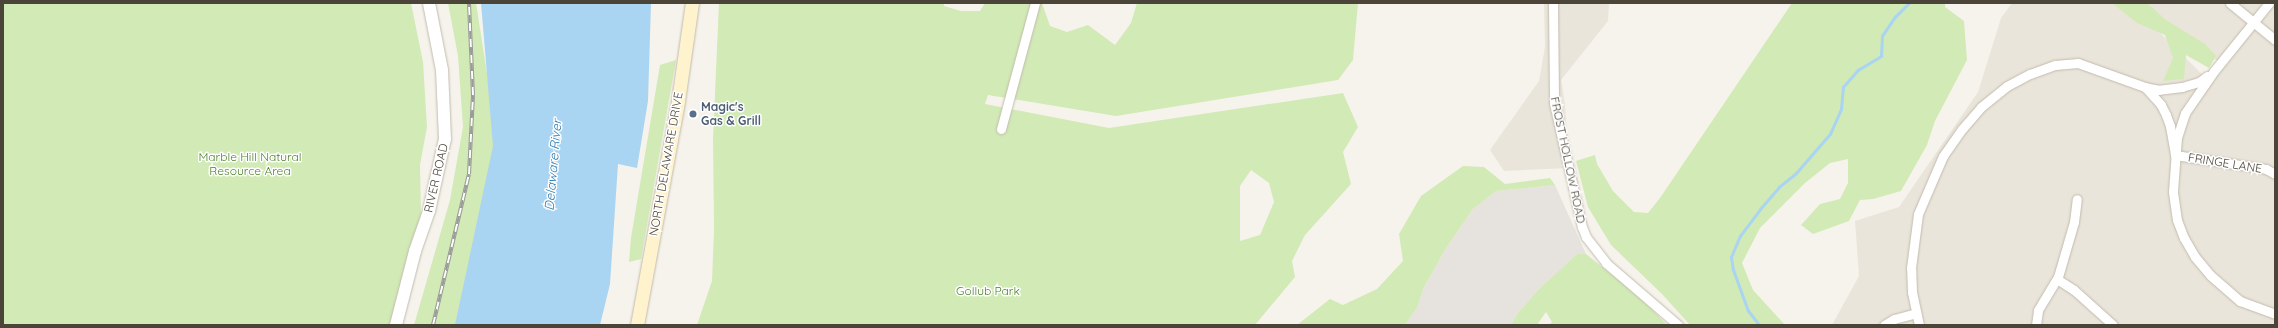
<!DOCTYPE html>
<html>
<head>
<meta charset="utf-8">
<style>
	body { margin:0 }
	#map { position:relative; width:2278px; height:328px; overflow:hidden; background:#f6f3ec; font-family:Quicksand,sans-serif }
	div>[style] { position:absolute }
	.residential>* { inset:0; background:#eae5da }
	.industrial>* { inset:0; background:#e6e2dd }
	.green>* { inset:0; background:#d2eab5 }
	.water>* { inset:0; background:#a9d4f2 }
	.stream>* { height:2.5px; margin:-1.25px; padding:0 1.25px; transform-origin:1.25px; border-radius:1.25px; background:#a9d4f2 }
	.roads { filter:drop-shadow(0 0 1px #c2bbae) drop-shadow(0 0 1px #c2bbae) }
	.minor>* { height:9px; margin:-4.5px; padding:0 4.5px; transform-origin:4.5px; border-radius:4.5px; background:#fff }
	.tertiary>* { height:12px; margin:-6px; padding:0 6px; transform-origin:6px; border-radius:6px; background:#fff }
	.secondary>* { height:13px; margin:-6.5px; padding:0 6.5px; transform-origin:6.5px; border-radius:6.5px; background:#fff3cd }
	.rail>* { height:4px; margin-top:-2px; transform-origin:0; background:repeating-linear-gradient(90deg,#fff 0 8px,#9a9a9a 0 16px); box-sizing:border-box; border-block:1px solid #9a9a9a }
	.dots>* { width:11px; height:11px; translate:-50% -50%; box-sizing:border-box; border:2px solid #fff; border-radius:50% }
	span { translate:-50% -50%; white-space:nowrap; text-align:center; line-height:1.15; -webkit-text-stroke:3px #fff; paint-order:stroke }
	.service-label { font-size:12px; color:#4e5e75; font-weight:700 }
	.left { translate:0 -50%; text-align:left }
	.park-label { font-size:12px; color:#4a7f2a }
	.street-label { font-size:12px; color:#4b4439 }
	.water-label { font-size:13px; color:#2e7ab2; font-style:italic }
	.frame { position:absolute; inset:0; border:4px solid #4b4439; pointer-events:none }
</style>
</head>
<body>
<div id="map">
	<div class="residential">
		<div style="clip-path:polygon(1544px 3px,1609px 3px,1608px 21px,1561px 80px,1565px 104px,1569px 168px,1504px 171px,1490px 150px,1539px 81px,1545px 47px)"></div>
		<div style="clip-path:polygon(2012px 3px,2113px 3px,2147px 20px,2204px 76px,2223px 65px,2140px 3px,2275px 3px,2275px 325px,1832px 325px,1859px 276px,1855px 221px,1899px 207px,1978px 92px,2001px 18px)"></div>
	</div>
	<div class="industrial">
		<div style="clip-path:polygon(1555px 185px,1586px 254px,1577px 254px,1540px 288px,1517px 314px,1511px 325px,1405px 325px,1418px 306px,1423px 289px,1446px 248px,1473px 209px,1496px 191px)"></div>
	</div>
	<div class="green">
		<div style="clip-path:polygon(3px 3px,411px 3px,423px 62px,427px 127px,420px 165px,421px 219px,390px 325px,3px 325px)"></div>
		<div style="clip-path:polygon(448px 3px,476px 3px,494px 118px,493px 192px,468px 325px,414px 325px,450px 200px,463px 127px,458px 56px)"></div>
		<div style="clip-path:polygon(evenodd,719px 3px,944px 3px,944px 6px,961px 11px,980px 11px,985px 3px,1042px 3px,1050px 26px,1067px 32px,1088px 25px,1115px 45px,1131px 23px,1137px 3px,1358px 3px,1353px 60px,1338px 80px,1116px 116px,988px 95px,985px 104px,1109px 128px,1343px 93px,1358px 127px,1343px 152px,1351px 184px,1305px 235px,1292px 261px,1295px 277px,1255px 325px,697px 325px,712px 281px,714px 229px,713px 139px,719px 3px,1251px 170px,1269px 183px,1274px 202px,1260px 235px,1240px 241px,1240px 186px,1251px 170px)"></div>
		<div style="clip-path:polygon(1792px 3px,1945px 3px,1945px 7px,1964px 21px,1967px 60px,1935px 121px,1927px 145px,1901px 191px,1873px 199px,1860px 200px,1849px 221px,1813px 234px,1801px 225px,1820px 204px,1840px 199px,1848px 183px,1848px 159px,1830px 163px,1805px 183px,1760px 228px,1742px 263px,1753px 290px,1785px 325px,1690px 325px,1662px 294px,1611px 245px,1588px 207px,1576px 161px,1595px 155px,1597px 164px,1613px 191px,1634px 212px,1648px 213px,1660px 198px)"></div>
		<div style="clip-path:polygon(2112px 3px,2147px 3px,2166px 20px,2205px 44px,2216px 56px,2209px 68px,2186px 55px,2184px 79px,2163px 81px,2173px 58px,2165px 35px,2137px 23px)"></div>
		<div style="clip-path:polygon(676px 60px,641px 259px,629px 262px,631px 238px,660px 65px)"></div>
		<div style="clip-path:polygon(1463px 166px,1484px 167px,1505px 184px,1550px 178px,1555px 185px,1496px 191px,1473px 209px,1446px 248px,1423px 289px,1418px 306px,1405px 325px,1297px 325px,1330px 299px,1343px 305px,1377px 289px,1403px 261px,1399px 234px,1421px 196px)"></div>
		<div style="clip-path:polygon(1577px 254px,1586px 254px,1642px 299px,1667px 325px,1549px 325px,1552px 322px,1546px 312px,1537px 325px,1511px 325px,1517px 314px,1540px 288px)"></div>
	</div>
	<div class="water">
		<div style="clip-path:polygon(481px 3px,651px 3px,648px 101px,637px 168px,618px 164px,610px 284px,600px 325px,455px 325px,493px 146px)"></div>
	</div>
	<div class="stream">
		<div style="left:1759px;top:325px;width:18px;rotate:-128deg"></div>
		<div style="left:1748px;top:311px;width:44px;rotate:-110.1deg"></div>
		<div style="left:1733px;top:270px;width:13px;rotate:-99deg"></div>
		<div style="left:1731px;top:257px;width:23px;rotate:-67deg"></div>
		<div style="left:1740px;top:236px;width:34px;rotate:-53deg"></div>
		<div style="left:1760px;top:209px;width:29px;rotate:-49deg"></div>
		<div style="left:1779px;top:187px;width:22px;rotate:-39deg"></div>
		<div style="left:1796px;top:173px;width:52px;rotate:-48.9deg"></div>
		<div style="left:1830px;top:134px;width:27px;rotate:-66deg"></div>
		<div style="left:1841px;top:109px;width:22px;rotate:-85deg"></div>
		<div style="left:1843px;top:87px;width:23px;rotate:-49deg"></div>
		<div style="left:1858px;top:70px;width:27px;rotate:-31deg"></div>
		<div style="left:1881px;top:56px;width:20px;rotate:-87deg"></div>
		<div style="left:1882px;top:36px;width:23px;rotate:-56deg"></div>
		<div style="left:1895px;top:17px;width:20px;rotate:-45deg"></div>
	</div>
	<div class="roads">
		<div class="minor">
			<div style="left:1553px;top:3px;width:100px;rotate:89.4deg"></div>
			<div style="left:1554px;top:103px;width:127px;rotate:77.3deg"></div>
			<div style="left:1582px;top:227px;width:11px;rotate:68deg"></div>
			<div style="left:1586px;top:237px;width:33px;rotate:52deg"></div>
			<div style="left:1606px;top:263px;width:95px;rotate:40.7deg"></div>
			<div style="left:2230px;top:3px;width:58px;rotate:39.4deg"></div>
			<div style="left:2269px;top:3px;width:87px;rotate:129deg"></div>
			<div style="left:2214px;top:71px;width:51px;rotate:124.6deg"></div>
			<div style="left:2185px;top:113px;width:25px;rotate:108deg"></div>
			<div style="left:2177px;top:137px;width:55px;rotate:94.2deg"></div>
			<div style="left:2173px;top:192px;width:28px;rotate:82deg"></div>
			<div style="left:2177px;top:220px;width:19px;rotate:69deg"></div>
			<div style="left:2184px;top:238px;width:22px;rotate:60deg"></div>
			<div style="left:2195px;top:257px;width:23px;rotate:50deg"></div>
			<div style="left:2210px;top:275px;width:40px;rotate:41deg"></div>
			<div style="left:2240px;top:301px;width:37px;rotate:20deg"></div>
			<div style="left:2207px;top:76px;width:10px;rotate:143deg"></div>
			<div style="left:2199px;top:82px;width:18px;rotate:164deg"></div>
			<div style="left:2182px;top:87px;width:23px;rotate:173deg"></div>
			<div style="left:2159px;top:90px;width:14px;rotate:-168deg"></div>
			<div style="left:2145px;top:87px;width:24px;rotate:48deg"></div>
			<div style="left:2161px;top:105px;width:11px;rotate:63deg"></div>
			<div style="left:2166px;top:115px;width:12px;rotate:70deg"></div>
			<div style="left:2170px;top:126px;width:29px;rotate:80deg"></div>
			<div style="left:2175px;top:155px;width:92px;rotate:8.7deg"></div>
			<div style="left:2266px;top:169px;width:10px;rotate:29deg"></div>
			<div style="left:1001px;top:129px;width:131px;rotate:-74.9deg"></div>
			<div style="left:2057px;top:279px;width:20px;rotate:33deg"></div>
			<div style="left:2074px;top:290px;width:52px;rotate:41.9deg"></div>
			<div style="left:1884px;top:325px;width:12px;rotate:-31deg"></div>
			<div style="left:1894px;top:319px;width:23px;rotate:-15deg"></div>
			<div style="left:1919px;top:325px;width:34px;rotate:-102deg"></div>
			<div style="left:1912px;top:292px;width:24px;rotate:-92deg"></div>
			<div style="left:1911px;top:268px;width:54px;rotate:-82.6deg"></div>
			<div style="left:1918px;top:214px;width:63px;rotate:-66.7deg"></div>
			<div style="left:1943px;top:156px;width:33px;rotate:-55deg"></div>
			<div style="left:1962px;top:129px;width:29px;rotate:-49deg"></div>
			<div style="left:1981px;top:107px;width:33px;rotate:-39deg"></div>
			<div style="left:2007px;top:86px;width:26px;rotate:-28deg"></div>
			<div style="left:2030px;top:74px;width:27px;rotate:-20deg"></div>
			<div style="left:2055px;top:65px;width:23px;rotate:-5deg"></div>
			<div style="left:2078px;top:63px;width:71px;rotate:19.7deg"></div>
			<div style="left:2036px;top:325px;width:15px;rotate:-82deg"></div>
			<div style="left:2038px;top:310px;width:39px;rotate:-59deg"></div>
			<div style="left:2058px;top:277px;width:57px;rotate:-73.8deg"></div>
			<div style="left:2074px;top:222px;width:23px;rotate:-83deg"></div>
		</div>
		<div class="tertiary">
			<div style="left:396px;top:325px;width:76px;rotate:-75.6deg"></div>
			<div style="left:415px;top:251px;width:42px;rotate:-70.7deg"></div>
			<div style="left:429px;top:211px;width:74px;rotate:-77.5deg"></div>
			<div style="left:445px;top:139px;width:69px;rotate:-92.5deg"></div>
			<div style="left:442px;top:70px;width:68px;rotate:-101deg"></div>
		</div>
		<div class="secondary">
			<div style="left:637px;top:325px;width:228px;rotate:-79.6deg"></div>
			<div style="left:678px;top:101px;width:99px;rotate:-81.9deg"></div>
		</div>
	</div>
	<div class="rail">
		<div style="left:433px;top:325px;width:155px;rotate:-76.6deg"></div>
		<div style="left:469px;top:174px;width:79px;rotate:-87.1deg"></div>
		<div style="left:473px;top:95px;width:92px;rotate:-92.5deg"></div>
	</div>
	<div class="dots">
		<div style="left:693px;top:114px;background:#5c6f8a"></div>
	</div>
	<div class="service-label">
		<span class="left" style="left:701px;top:114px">Magic's<br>Gas &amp; Grill</span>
	</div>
	<div class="park-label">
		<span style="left:250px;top:164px">Marble Hill Natural<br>Resource Area</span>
		<span style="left:988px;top:291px">Gollub Park</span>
	</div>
	<div class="street-label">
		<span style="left:1568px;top:160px;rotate:78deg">FROST HOLLOW ROAD</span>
		<span style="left:2225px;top:163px;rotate:9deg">FRINGE LANE</span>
		<span style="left:666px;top:164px;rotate:-80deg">NORTH DELAWARE DRIVE</span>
		<span style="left:436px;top:178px;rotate:-77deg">RIVER ROAD</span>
	</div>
	<div class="water-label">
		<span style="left:553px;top:165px;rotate:-85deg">Delaware River</span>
	</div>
	<div class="frame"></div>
</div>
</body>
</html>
